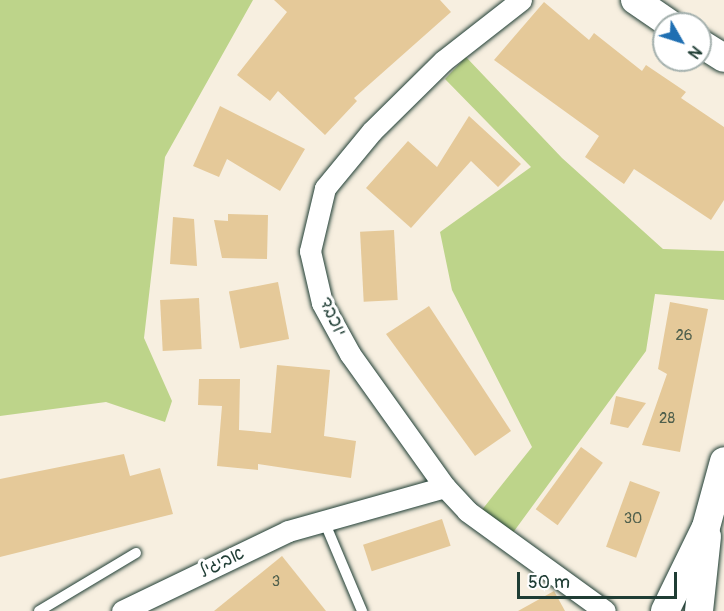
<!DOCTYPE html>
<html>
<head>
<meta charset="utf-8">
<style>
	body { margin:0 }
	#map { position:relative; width:724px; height:611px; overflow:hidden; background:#f7efe0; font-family:Pangolin,"Playpen Sans Hebrew",sans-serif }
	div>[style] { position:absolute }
	.green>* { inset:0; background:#bdd48a }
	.building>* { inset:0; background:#e5c999; transform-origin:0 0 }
	.roads { filter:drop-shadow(0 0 2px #1f3d34) drop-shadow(0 0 2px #1f3d34) }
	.lane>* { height:10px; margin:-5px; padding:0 5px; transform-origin:5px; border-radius:5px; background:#fff }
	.street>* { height:21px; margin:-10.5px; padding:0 10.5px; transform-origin:10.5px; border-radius:10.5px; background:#fff }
	.secondary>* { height:28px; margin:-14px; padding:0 14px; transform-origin:14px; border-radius:14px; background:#fff }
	span { translate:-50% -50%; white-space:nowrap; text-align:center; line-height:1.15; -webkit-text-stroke:6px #fff; paint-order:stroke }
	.number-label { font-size:15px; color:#50604d }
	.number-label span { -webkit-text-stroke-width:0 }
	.street-label { font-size:18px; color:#1f3d34 }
	.north { position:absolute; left:652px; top:12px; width:60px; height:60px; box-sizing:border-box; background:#fff; border:2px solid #a5b1ae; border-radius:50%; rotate:129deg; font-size:16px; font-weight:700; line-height:24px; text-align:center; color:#1f3d34 }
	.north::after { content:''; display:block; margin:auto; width:21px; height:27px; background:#1f6fb2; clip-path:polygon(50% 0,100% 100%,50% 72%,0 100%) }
	.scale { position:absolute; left:517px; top:572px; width:160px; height:27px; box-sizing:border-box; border:3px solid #1f3d34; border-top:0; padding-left:8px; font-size:18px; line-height:21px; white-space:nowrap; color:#1f3d34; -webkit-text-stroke:4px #fff; paint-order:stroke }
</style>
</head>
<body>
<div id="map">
	<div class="green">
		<div style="clip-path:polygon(0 0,253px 0,165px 157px,144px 338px,172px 401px,165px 422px,106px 402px,0 416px)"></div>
		<div style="clip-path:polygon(466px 57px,562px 158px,663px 249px,724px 251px,724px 300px,655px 294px,646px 351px,512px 534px,481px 511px,532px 447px,452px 290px,440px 232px,531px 167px,445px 79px)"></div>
	</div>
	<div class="building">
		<div style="clip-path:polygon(274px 0,440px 0,451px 12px,354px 98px,357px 101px,325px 135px,278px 91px,270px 101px,237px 75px,287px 12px)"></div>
		<div style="clip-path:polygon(544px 2px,589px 40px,594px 33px,642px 71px,646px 65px,686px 92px,681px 98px,724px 127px,724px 200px,711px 220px,634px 169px,624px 184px,585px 157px,599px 136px,494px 60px)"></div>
		<div style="clip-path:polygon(220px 106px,305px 149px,280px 191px,227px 159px,219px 177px,193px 166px)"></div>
		<div style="clip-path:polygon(469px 116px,521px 164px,498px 187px,471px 161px,411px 228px,366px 188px,408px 141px,437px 167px)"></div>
		<div style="clip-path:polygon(228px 214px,268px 215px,267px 259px,222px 258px,214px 220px,228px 221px)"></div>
		<div style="clip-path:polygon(173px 217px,194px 219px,197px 266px,170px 264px)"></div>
		<div style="left:394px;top:230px;width:70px;height:34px;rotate:87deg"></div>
		<div style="left:278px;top:282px;width:58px;height:50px;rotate:79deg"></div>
		<div style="left:199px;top:298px;width:51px;height:39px;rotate:87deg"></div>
		<div style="clip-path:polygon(670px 302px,708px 309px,680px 452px,642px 445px,667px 374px,658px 369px)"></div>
		<div style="clip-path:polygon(429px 306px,511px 431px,475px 456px,386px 334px)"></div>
		<div style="clip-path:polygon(277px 365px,330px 370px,324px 436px,356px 441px,351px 478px,258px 464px,258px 470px,217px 466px,222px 406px,198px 405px,199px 379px,240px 379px,239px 430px,271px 433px)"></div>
		<div style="clip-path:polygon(616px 396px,646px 403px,628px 428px,610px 424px)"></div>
		<div style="left:581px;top:447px;width:27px;height:77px;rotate:36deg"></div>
		<div style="clip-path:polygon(124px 454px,130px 476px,160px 468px,173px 514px,0 557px,0 479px)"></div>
		<div style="left:630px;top:481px;width:32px;height:70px;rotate:20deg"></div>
		<div style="left:442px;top:519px;width:28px;height:83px;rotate:72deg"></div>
		<div style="clip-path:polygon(282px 556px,326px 611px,214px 611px)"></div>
		<div style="clip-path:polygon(554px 591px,565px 611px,518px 611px)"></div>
	</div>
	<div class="roads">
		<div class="lane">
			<div style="left:324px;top:521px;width:98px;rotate:67.1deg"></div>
			<div style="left:39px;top:611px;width:113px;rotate:-30.9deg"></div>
		</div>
		<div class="street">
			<div style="left:521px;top:0;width:99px;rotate:142deg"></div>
			<div style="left:443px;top:61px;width:100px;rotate:135.4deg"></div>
			<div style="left:372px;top:131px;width:74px;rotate:129.5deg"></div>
			<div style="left:325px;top:188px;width:65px;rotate:103.4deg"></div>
			<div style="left:310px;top:251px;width:53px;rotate:77deg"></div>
			<div style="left:322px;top:303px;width:58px;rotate:61.2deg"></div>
			<div style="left:350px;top:354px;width:163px;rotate:54.5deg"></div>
			<div style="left:445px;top:487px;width:33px;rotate:47deg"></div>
			<div style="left:467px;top:511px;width:170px;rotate:35.9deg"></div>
			<div style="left:122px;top:611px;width:184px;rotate:-25.7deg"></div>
			<div style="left:288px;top:531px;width:163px;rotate:-15.7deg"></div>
		</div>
		<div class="secondary">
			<div style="left:635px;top:0;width:42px;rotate:34.4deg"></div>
			<div style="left:700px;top:43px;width:28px;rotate:32deg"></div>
			<div style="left:665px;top:611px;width:93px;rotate:-64deg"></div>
			<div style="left:706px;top:527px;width:68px;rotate:-74.7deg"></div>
			<div style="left:699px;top:611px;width:75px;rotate:-83.9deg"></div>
		</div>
	</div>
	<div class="number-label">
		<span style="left:684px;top:336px">26</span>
		<span style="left:667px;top:419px">28</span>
		<span style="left:633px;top:519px">30</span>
		<span style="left:276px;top:582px">3</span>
	</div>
	<div class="street-label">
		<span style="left:332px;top:317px;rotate:65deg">יוכבד</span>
		<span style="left:222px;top:563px;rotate:-26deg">אביגיל</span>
	</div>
	<div class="north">N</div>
	<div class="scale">50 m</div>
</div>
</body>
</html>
